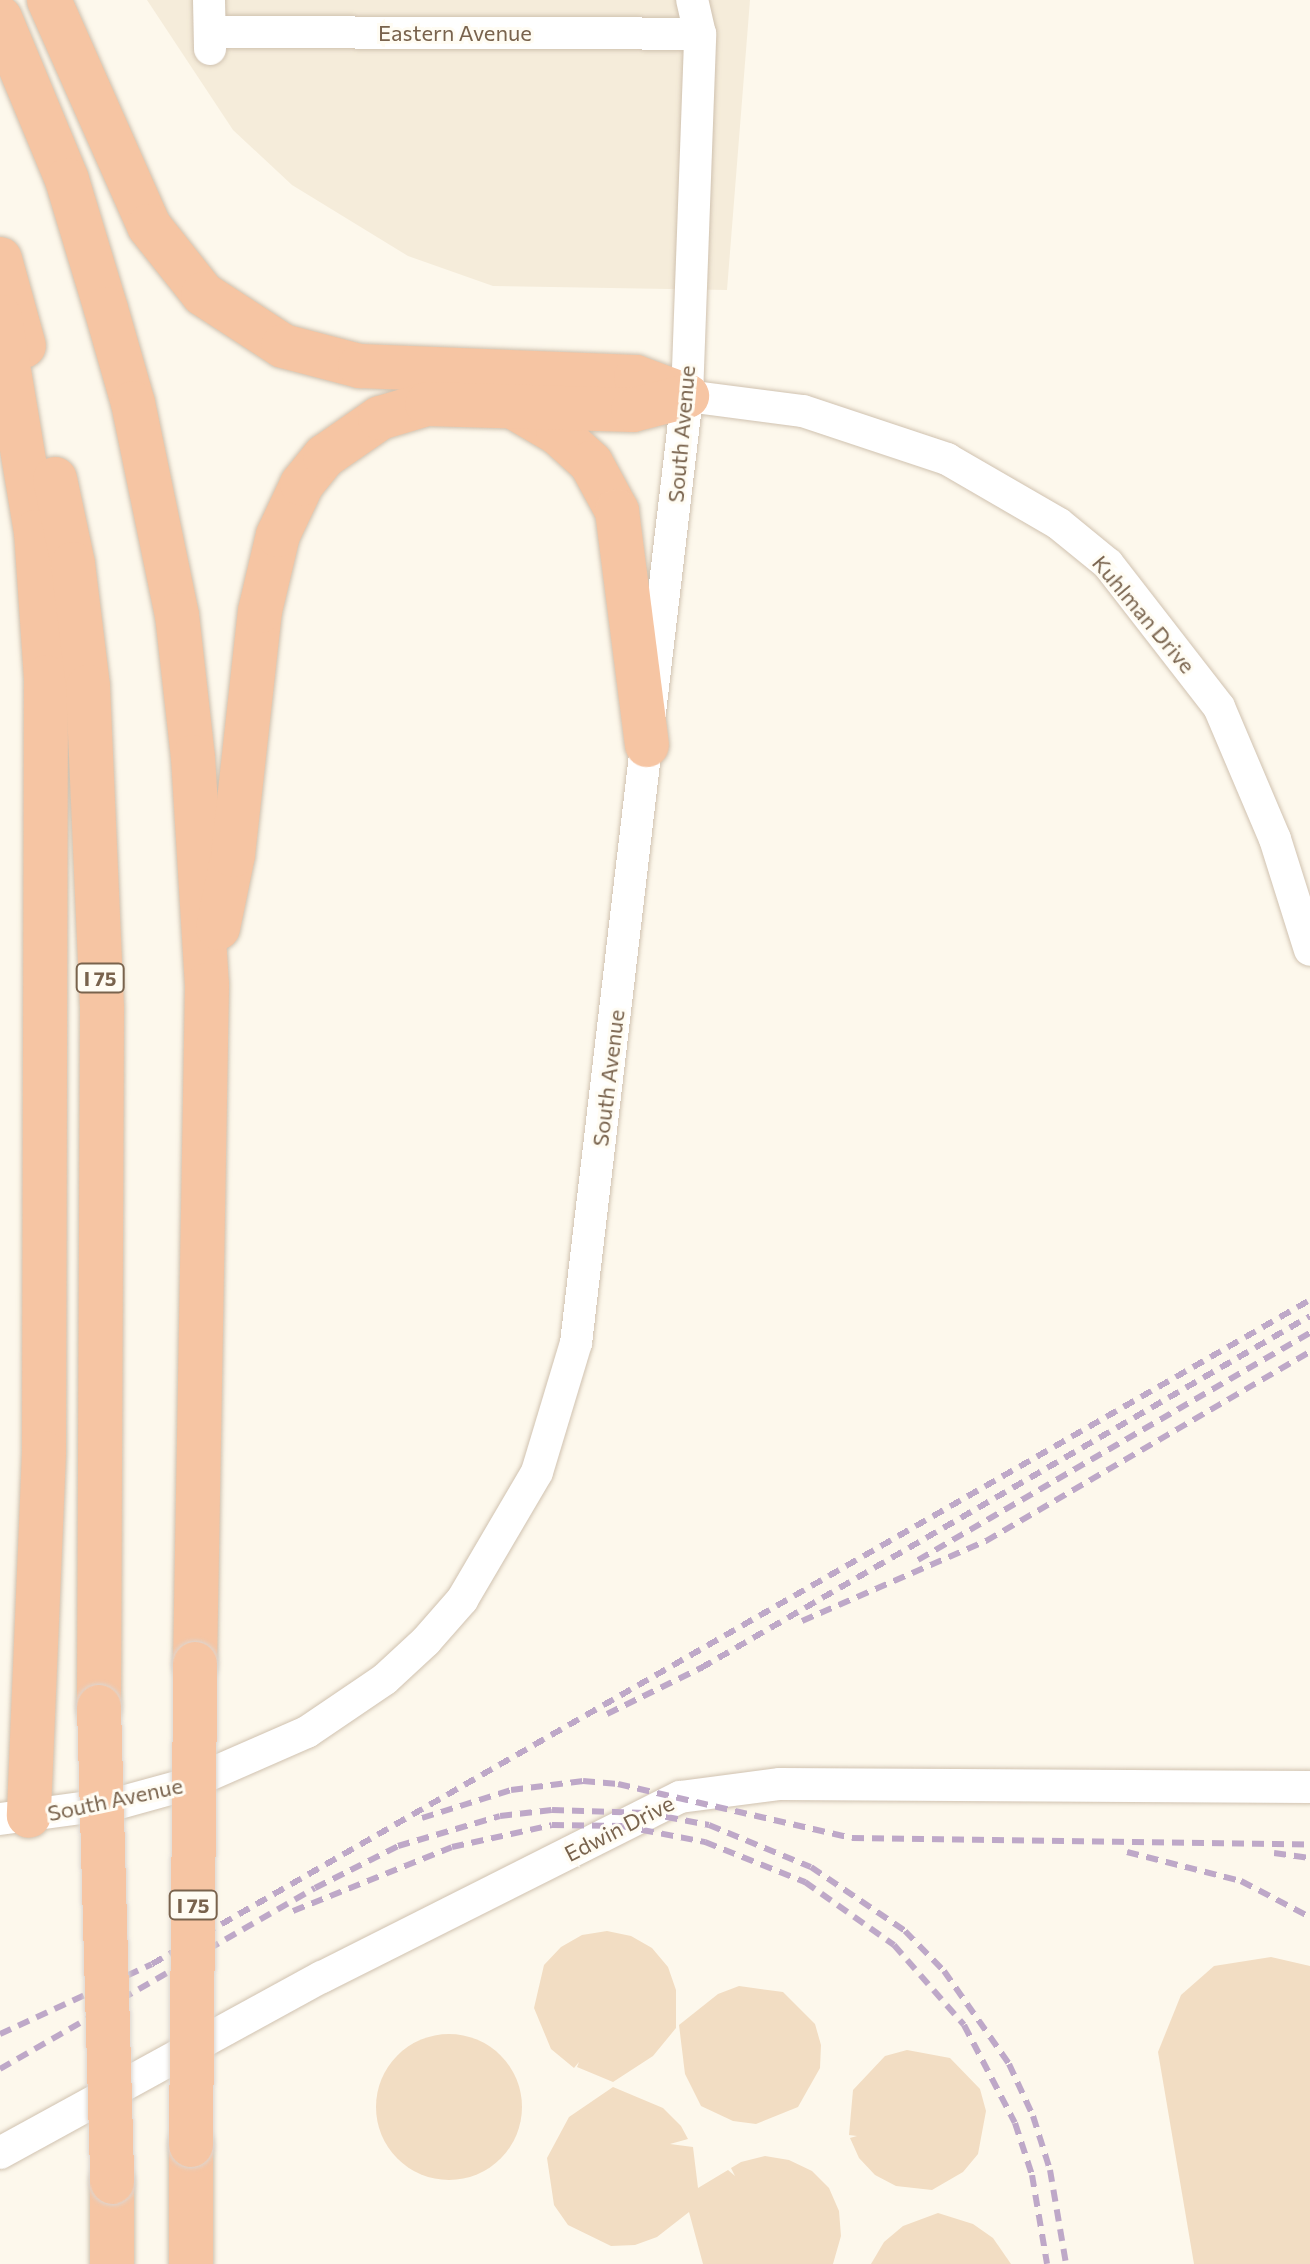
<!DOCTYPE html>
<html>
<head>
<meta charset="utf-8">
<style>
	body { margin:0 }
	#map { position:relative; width:1310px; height:2264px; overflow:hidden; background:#fdf8ec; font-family:Commissioner,sans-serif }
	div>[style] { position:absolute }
	.residential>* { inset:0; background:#f5ecda }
	.building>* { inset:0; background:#f2ddc3 }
	.round { border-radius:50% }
	.roads { filter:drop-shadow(0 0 2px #d0c2b0) drop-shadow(0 0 2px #d0c2b0) }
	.minor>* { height:32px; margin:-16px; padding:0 16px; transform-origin:16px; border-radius:16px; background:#fff }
	.highway>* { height:44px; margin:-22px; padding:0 22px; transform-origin:22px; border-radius:22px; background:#f6c5a3 }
	.rail>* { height:6px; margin-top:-3px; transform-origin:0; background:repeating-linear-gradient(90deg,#bea8c8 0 12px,transparent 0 20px) }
	.bridges { filter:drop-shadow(0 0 2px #dcd6d1) drop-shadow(0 0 2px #dcd6d1) }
	.highway-bridge>* { height:44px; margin:-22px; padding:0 22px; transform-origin:22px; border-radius:22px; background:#f6c5a3 }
	span { translate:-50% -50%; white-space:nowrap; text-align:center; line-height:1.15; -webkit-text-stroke:6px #fffcf3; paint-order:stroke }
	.shield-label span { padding:2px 6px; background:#fffcf3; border:2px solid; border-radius:6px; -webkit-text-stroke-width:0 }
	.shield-label { font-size:20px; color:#79634d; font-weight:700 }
	.street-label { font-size:22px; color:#79634d }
</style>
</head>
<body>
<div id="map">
	<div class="residential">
		<div style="clip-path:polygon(147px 0,750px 0,727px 290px,493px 286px,408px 256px,292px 185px,233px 130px)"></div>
	</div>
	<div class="building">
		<div style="clip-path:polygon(607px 1931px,631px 1936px,652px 1948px,668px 1967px,676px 1990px,676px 2028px,653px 2056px,613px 2082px,577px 2067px,579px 2062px,574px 2068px,551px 2049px,534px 2008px,544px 1965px,561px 1947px,582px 1935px)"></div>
		<div style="clip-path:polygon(1271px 1957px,1310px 1966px,1310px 2264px,1194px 2264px,1158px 2052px,1181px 1995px,1214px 1966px)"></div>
		<div style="clip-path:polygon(739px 1986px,783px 1992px,815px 2024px,821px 2045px,820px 2068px,798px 2107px,756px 2124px,733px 2121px,701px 2106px,685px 2074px,679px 2025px,718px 1994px)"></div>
		<div class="round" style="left:376px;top:2034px;width:146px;height:146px"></div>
		<div style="clip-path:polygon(907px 2050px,950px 2058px,980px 2089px,986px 2111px,978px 2154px,963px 2172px,932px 2190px,896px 2186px,875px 2175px,859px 2158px,850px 2138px,857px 2136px,849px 2135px,853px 2090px,885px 2056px)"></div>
		<div style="clip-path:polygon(613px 2087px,663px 2108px,681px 2126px,688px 2139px,670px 2144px,693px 2147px,698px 2188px,728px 2170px,735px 2176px,731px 2168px,741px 2162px,765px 2156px,789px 2160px,812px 2171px,829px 2188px,839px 2211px,841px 2236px,833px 2264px,703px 2264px,689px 2212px,657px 2237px,635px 2245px,611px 2246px,568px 2225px,554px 2205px,547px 2158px,569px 2117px)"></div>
		<div style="clip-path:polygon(938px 2213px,973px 2224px,993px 2238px,1011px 2264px,871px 2264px,884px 2242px,903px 2226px)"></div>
	</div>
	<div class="roads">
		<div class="minor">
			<div style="left:209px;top:0;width:49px;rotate:88.8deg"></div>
			<div style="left:210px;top:32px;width:490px;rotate:0.2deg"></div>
			<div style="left:687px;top:396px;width:117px;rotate:7.4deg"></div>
			<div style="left:803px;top:411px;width:152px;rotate:18.4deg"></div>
			<div style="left:947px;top:459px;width:129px;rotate:30.1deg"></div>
			<div style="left:1059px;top:524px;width:63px;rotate:39.2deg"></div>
			<div style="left:1108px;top:564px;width:181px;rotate:52.2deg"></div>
			<div style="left:1219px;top:707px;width:143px;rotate:67deg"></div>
			<div style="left:1275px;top:839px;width:116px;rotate:72.5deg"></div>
			<div style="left:0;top:1819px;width:120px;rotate:-7.7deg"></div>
			<div style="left:119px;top:1803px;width:72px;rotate:-15.4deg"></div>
			<div style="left:188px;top:1784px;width:130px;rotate:-23.6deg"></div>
			<div style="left:307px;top:1732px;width:94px;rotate:-34.2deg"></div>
			<div style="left:385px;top:1679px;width:56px;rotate:-42.8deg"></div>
			<div style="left:426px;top:1641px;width:55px;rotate:-48.7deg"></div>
			<div style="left:462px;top:1600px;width:148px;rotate:-59.6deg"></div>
			<div style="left:537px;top:1472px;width:135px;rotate:-73.2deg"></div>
			<div style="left:576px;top:1343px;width:953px;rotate:-83.31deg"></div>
			<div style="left:687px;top:396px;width:362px;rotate:-87.9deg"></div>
			<div style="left:700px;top:34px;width:35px;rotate:-103deg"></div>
			<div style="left:0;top:2153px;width:367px;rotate:-28.7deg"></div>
			<div style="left:322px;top:1977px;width:401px;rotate:-26.7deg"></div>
			<div style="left:680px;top:1797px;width:101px;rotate:-7.4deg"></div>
			<div style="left:780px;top:1784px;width:530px;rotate:0.32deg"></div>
		</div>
		<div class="highway">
			<div style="left:49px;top:0;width:247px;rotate:66.1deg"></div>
			<div style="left:149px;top:226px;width:87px;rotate:51.5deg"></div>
			<div style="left:203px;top:294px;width:95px;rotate:33deg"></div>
			<div style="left:283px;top:346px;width:80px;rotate:14.6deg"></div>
			<div style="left:360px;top:366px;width:276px;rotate:2.3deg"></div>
			<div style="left:636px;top:377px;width:54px;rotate:20.4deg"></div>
			<div style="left:0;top:18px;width:175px;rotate:67.5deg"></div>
			<div style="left:67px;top:180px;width:135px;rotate:73.2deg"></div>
			<div style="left:106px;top:309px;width:98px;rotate:74deg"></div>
			<div style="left:133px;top:403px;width:217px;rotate:78.3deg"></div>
			<div style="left:177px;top:615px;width:143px;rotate:83.6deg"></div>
			<div style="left:193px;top:757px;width:228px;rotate:86.5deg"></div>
			<div style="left:207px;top:985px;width:679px;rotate:91.01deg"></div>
			<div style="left:0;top:259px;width:90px;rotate:74.6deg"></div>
			<div style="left:0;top:317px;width:218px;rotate:80.5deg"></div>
			<div style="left:36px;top:532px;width:145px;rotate:86.1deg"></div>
			<div style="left:46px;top:677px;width:776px;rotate:90.15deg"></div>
			<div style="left:44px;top:1453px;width:363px;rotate:92.4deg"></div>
			<div style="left:515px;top:408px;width:50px;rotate:30.2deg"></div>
			<div style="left:558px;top:433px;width:45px;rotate:42.3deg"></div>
			<div style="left:591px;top:463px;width:55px;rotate:61.6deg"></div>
			<div style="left:617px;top:511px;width:236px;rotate:82.7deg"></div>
			<div style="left:55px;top:479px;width:87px;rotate:78deg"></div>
			<div style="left:73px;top:564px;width:124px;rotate:83deg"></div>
			<div style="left:88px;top:687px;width:322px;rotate:87.5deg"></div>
			<div style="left:102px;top:1009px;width:698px;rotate:90.25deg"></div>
			<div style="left:218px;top:928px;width:75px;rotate:-78.4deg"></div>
			<div style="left:233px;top:855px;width:245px;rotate:-83.7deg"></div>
			<div style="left:260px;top:611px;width:78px;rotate:-76.7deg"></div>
			<div style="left:278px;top:535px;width:56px;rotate:-64.8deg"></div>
			<div style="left:302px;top:484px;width:36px;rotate:-51deg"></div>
			<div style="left:325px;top:456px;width:67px;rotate:-34.6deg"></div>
			<div style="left:380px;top:418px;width:49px;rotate:-16.6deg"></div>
			<div style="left:427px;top:404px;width:206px;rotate:1.7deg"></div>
			<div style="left:633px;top:410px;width:56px;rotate:-14.5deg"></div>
			<div style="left:191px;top:2145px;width:119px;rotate:90deg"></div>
			<div style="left:112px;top:2264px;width:82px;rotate:-90deg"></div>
		</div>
	</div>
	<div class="rail">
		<div style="left:918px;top:1560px;width:453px;rotate:-30.1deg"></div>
		<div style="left:802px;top:1621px;width:201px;rotate:-23.5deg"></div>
		<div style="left:986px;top:1541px;width:375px;rotate:-30.3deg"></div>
		<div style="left:607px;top:1714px;width:105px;rotate:-26.1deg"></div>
		<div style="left:701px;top:1668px;width:703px;rotate:-30.03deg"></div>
		<div style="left:422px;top:1818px;width:93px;rotate:-17.5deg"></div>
		<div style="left:511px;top:1790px;width:73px;rotate:-7.1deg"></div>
		<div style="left:583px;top:1781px;width:35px;rotate:5deg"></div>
		<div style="left:618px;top:1784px;width:240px;rotate:13deg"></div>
		<div style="left:852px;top:1838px;width:458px;rotate:0.8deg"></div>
		<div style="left:1127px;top:1852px;width:118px;rotate:14.3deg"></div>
		<div style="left:1241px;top:1881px;width:78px;rotate:27.6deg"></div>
		<div style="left:1274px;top:1853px;width:36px;rotate:8deg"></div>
		<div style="left:293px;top:1911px;width:171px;rotate:-21.9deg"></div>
		<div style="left:452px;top:1847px;width:102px;rotate:-12.4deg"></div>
		<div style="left:552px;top:1825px;width:70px;rotate:0.8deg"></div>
		<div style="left:622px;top:1826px;width:85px;rotate:10.9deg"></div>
		<div style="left:705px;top:1842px;width:108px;rotate:21.8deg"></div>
		<div style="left:805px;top:1882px;width:109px;rotate:35.3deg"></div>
		<div style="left:894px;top:1945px;width:106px;rotate:48.8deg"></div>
		<div style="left:964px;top:2025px;width:110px;rotate:62.5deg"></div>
		<div style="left:1015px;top:2123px;width:55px;rotate:71.9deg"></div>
		<div style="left:1032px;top:2175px;width:90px;rotate:80.4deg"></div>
		<div style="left:0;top:2034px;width:167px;rotate:-24.7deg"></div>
		<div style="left:152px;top:1964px;width:1335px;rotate:-29.83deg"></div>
		<div style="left:0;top:2069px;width:363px;rotate:-29.9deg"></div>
		<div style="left:315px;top:1888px;width:93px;rotate:-26.8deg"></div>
		<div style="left:398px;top:1846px;width:106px;rotate:-16.4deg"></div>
		<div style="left:500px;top:1816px;width:52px;rotate:-6.6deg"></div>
		<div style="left:552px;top:1810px;width:94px;rotate:1.8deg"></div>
		<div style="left:646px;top:1813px;width:64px;rotate:10.8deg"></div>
		<div style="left:709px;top:1825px;width:110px;rotate:22.4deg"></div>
		<div style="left:811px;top:1867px;width:114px;rotate:34.2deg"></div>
		<div style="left:905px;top:1931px;width:56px;rotate:45.7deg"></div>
		<div style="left:944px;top:1971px;width:113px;rotate:55deg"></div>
		<div style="left:1009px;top:2064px;width:57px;rotate:65.2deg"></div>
		<div style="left:1033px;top:2116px;width:57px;rotate:72.5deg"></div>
		<div style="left:1050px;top:2170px;width:95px;rotate:80.3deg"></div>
	</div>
	<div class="bridges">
		<div class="highway-bridge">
			<div style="left:99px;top:1707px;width:475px;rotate:88.4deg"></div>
			<div style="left:191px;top:2145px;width:481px;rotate:-89.5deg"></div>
		</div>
	</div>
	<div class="shield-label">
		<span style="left:100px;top:978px">I 75</span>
		<span style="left:193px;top:1905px">I 75</span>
	</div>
	<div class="street-label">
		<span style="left:455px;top:33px">Eastern Avenue</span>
		<span style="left:681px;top:434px;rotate:-85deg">South Avenue</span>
		<span style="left:1144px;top:614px;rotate:50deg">Kuhlman Drive</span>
		<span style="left:608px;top:1078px;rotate:-83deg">South Avenue</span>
		<span style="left:115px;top:1799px;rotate:-12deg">South Avenue</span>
		<span style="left:619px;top:1828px;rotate:-27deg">Edwin Drive</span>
	</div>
</div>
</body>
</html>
